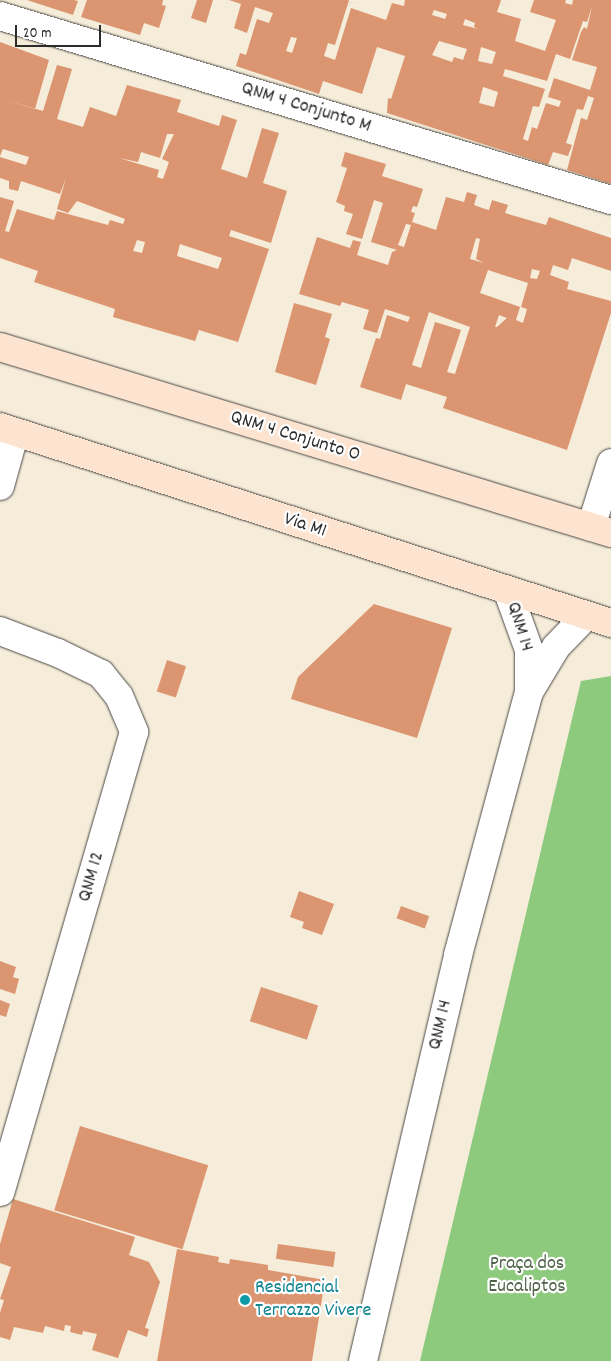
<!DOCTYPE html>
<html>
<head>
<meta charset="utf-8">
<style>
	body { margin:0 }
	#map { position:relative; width:611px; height:1361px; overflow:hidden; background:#f5ecd9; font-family:Dekko,sans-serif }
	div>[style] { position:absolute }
	.green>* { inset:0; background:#8eca7e }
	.building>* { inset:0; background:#db9571; transform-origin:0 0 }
	.roads { filter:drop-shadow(0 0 1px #494845) drop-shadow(0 0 1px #494845) }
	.minor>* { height:28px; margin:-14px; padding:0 14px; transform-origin:14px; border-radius:14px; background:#fff }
	.secondary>* { height:28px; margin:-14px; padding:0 14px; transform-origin:14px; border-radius:14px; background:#fde4d1 }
	.dots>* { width:14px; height:14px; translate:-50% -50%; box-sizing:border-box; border:2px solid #fff; border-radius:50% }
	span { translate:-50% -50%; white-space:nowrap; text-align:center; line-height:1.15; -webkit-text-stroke:4.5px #fff; paint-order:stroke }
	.street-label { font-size:20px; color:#2b2b2b }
	.park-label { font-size:20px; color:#4e6348 }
	.culture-label { font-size:20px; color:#0d838f }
	.left { translate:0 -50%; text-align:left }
	.scale { position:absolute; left:15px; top:25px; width:86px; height:22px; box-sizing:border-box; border:2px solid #2b2b2b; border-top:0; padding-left:6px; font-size:15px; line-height:18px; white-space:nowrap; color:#2b2b2b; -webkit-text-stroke:4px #fff; paint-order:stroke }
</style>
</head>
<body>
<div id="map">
	<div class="green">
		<div style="clip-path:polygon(611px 676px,611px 1361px,420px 1361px,581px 681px)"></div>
	</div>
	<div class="building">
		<div style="clip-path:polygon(27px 0,74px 0,78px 1px,73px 15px)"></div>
		<div style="clip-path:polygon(87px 0,163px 0,162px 5px,166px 6px,159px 28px,144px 23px,140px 35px,81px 17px)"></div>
		<div style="clip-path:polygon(197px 0,213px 0,206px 23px,191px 18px)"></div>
		<div style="clip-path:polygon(evenodd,229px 0,349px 0,335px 45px,328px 43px,324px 56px,335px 60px,351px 8px,386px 20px,392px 3px,404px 6px,405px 0,501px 0,497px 12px,521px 19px,515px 41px,545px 51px,556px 20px,530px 12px,534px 0,566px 0,565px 3px,572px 5px,573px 0,611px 0,611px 184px,567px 170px,581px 118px,587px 120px,594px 98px,588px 96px,583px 110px,577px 109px,566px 143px,572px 145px,568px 156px,553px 152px,548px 165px,387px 113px,388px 98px,391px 99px,405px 56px,377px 47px,362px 94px,323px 81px,319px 94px,236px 66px,240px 53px,246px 55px,257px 19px,269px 23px,273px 13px,255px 7px,247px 33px,234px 28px,241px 4px,229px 0,592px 6px,587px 29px,584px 27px,581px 32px,572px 60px,597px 67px,590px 90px,554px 78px,548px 97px,561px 101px,559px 107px,546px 103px,537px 129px,532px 127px,528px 141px,523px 139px,533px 106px,539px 107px,545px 89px,503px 76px,501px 82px,505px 69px,547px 81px,556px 54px,570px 59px,583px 21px,587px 22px,592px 6px,229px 0,434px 10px,447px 14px,445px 19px,432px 15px,434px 10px,229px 0,465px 19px,475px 23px,474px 27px,478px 29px,463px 25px,465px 19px,229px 0,291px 37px,297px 38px,292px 53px,286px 51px,291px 37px,229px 0,439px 41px,467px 49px,463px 60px,454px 57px,452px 62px,432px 55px,439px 41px,229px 0,481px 47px,496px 52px,492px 64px,478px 61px,481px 47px,229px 0,483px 87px,498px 92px,494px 107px,479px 103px,483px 87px)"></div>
		<div style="clip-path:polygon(evenodd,0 42px,49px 60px,35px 109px,2px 99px,43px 111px,57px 65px,72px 69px,57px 119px,83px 127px,90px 107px,116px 116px,127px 85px,181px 100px,177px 112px,219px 126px,222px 115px,237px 120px,221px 169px,247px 178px,262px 128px,279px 133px,263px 183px,287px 191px,271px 243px,231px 230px,229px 236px,269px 249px,238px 342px,199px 330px,195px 341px,113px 317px,115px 309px,34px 282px,38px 271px,0 258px,0 197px,14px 201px,5px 231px,9px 232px,17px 209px,54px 220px,57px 211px,108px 225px,110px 220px,123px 224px,125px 219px,77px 201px,68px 213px,57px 209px,66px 178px,60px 194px,21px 181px,18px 191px,9px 189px,9px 181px,0 178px,0 157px,26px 165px,29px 157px,3px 149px,0 156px,0 42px,167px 134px,174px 134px,162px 159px,169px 162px,163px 179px,157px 177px,159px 170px,119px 158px,138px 162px,141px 152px,160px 158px,167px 134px,0 42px,137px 240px,145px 242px,142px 253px,133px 251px,137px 240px,0 42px,180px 244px,222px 258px,218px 269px,177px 256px,180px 244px)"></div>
		<div style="clip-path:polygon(evenodd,345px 152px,386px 164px,382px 176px,423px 189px,417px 207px,413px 206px,411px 212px,415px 213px,412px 222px,436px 230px,446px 197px,464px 202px,467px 192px,477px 195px,474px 205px,485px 209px,489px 210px,492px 200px,508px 205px,505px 213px,546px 225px,549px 217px,611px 238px,611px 271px,572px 258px,568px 270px,553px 265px,550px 275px,569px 282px,567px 289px,611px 301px,611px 313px,567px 450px,443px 408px,447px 397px,406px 384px,401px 400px,360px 387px,376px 338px,380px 339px,387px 315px,408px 322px,410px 317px,385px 309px,377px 333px,363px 329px,369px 310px,342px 302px,340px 306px,299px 294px,317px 237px,350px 248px,353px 240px,361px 242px,357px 255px,388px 265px,392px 252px,397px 250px,371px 242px,383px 203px,374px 200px,362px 239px,346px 234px,353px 214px,344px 211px,345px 206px,336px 202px,347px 168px,341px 166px,345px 152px,406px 224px,411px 225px,404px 247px,398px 245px,406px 224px,345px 152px,476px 238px,480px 239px,476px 259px,484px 263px,470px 259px,476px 238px,345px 152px,532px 269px,540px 271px,537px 279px,530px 278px,532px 269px,345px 152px,488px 270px,528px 283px,521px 307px,527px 309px,523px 323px,516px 320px,520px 307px,480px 293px,488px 270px,345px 152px,429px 312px,470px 327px,455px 374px,447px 372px,461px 330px,435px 322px,421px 368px,412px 365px,429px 312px,345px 152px,499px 315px,507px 318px,497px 327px,495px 327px,499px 315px)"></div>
		<div style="clip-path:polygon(294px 303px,332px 314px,325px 337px,330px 339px,316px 385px,275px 372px)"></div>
		<div style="clip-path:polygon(374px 604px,452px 628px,417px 738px,291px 699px,298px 677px)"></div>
		<div style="left:167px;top:660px;width:20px;height:33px;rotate:18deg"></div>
		<div style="clip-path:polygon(299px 891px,334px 904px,322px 935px,302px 928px,304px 922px,290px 917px)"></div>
		<div style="left:401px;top:906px;width:30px;height:13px;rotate:20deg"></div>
		<div style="clip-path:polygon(0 961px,16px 967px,13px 977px,19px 979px,15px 994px,0 989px)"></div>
		<div style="left:261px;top:987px;width:60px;height:36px;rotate:18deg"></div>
		<div style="clip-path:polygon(0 1000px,10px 1004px,6px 1017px,0 1015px)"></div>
		<div style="left:80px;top:1126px;width:134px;height:88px;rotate:17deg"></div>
		<div style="clip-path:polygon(13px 1199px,135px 1237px,129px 1255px,149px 1262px,160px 1282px,145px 1328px,149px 1329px,147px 1337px,128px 1330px,118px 1358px,92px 1350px,97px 1334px,83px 1331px,82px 1335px,70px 1332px,71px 1326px,65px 1325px,64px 1331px,45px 1326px,43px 1333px,14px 1327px,10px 1340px,0 1337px,0 1313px,4px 1300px,0 1299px,11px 1267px,0 1263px,0 1244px)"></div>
		<div style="left:278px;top:1244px;width:58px;height:15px;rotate:8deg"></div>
		<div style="clip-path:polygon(177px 1249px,219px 1257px,218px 1262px,229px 1264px,230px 1259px,268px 1265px,268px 1270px,325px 1280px,312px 1361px,157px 1361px)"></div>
	</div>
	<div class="roads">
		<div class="minor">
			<div style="left:0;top:16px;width:638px;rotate:16.76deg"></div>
			<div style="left:0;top:486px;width:56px;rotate:-74.5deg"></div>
			<div style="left:591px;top:527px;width:67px;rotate:-72.6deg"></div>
			<div style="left:508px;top:592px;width:62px;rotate:70.1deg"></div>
			<div style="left:529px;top:650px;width:42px;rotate:90deg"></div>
			<div style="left:0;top:631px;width:62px;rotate:20.8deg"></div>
			<div style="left:58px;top:653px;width:48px;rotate:26deg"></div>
			<div style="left:101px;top:674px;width:28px;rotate:51deg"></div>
			<div style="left:119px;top:696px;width:39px;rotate:67deg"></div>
			<div style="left:134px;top:732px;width:479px;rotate:106.2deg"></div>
			<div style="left:363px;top:1361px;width:417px;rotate:-76.8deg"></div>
			<div style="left:458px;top:955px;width:272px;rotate:-74.9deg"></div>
			<div style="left:529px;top:692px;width:52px;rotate:-59deg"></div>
			<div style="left:556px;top:647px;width:43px;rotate:-45.9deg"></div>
		</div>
		<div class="secondary">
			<div style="left:0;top:347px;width:639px;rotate:16.93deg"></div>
			<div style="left:0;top:427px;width:642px;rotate:17.79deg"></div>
		</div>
	</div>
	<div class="dots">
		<div style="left:245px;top:1300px;background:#0f9aa8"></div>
	</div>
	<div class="street-label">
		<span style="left:306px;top:108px;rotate:17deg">QNM 4 Conjunto M</span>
		<span style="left:295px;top:437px;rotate:17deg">QNM 4 Conjunto O</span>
		<span style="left:305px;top:526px;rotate:18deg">Via M1</span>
		<span style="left:519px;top:627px;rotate:73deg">QNM 14</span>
		<span style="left:92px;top:877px;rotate:-74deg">QNM 12</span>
		<span style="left:441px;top:1025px;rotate:-77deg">QNM 14</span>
	</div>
	<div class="park-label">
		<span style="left:527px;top:1276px">Praça dos<br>Eucaliptos</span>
	</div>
	<div class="culture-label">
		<span class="left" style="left:255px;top:1300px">Residencial<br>Terrazzo Vivere</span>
	</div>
	<div class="scale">20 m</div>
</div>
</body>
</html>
